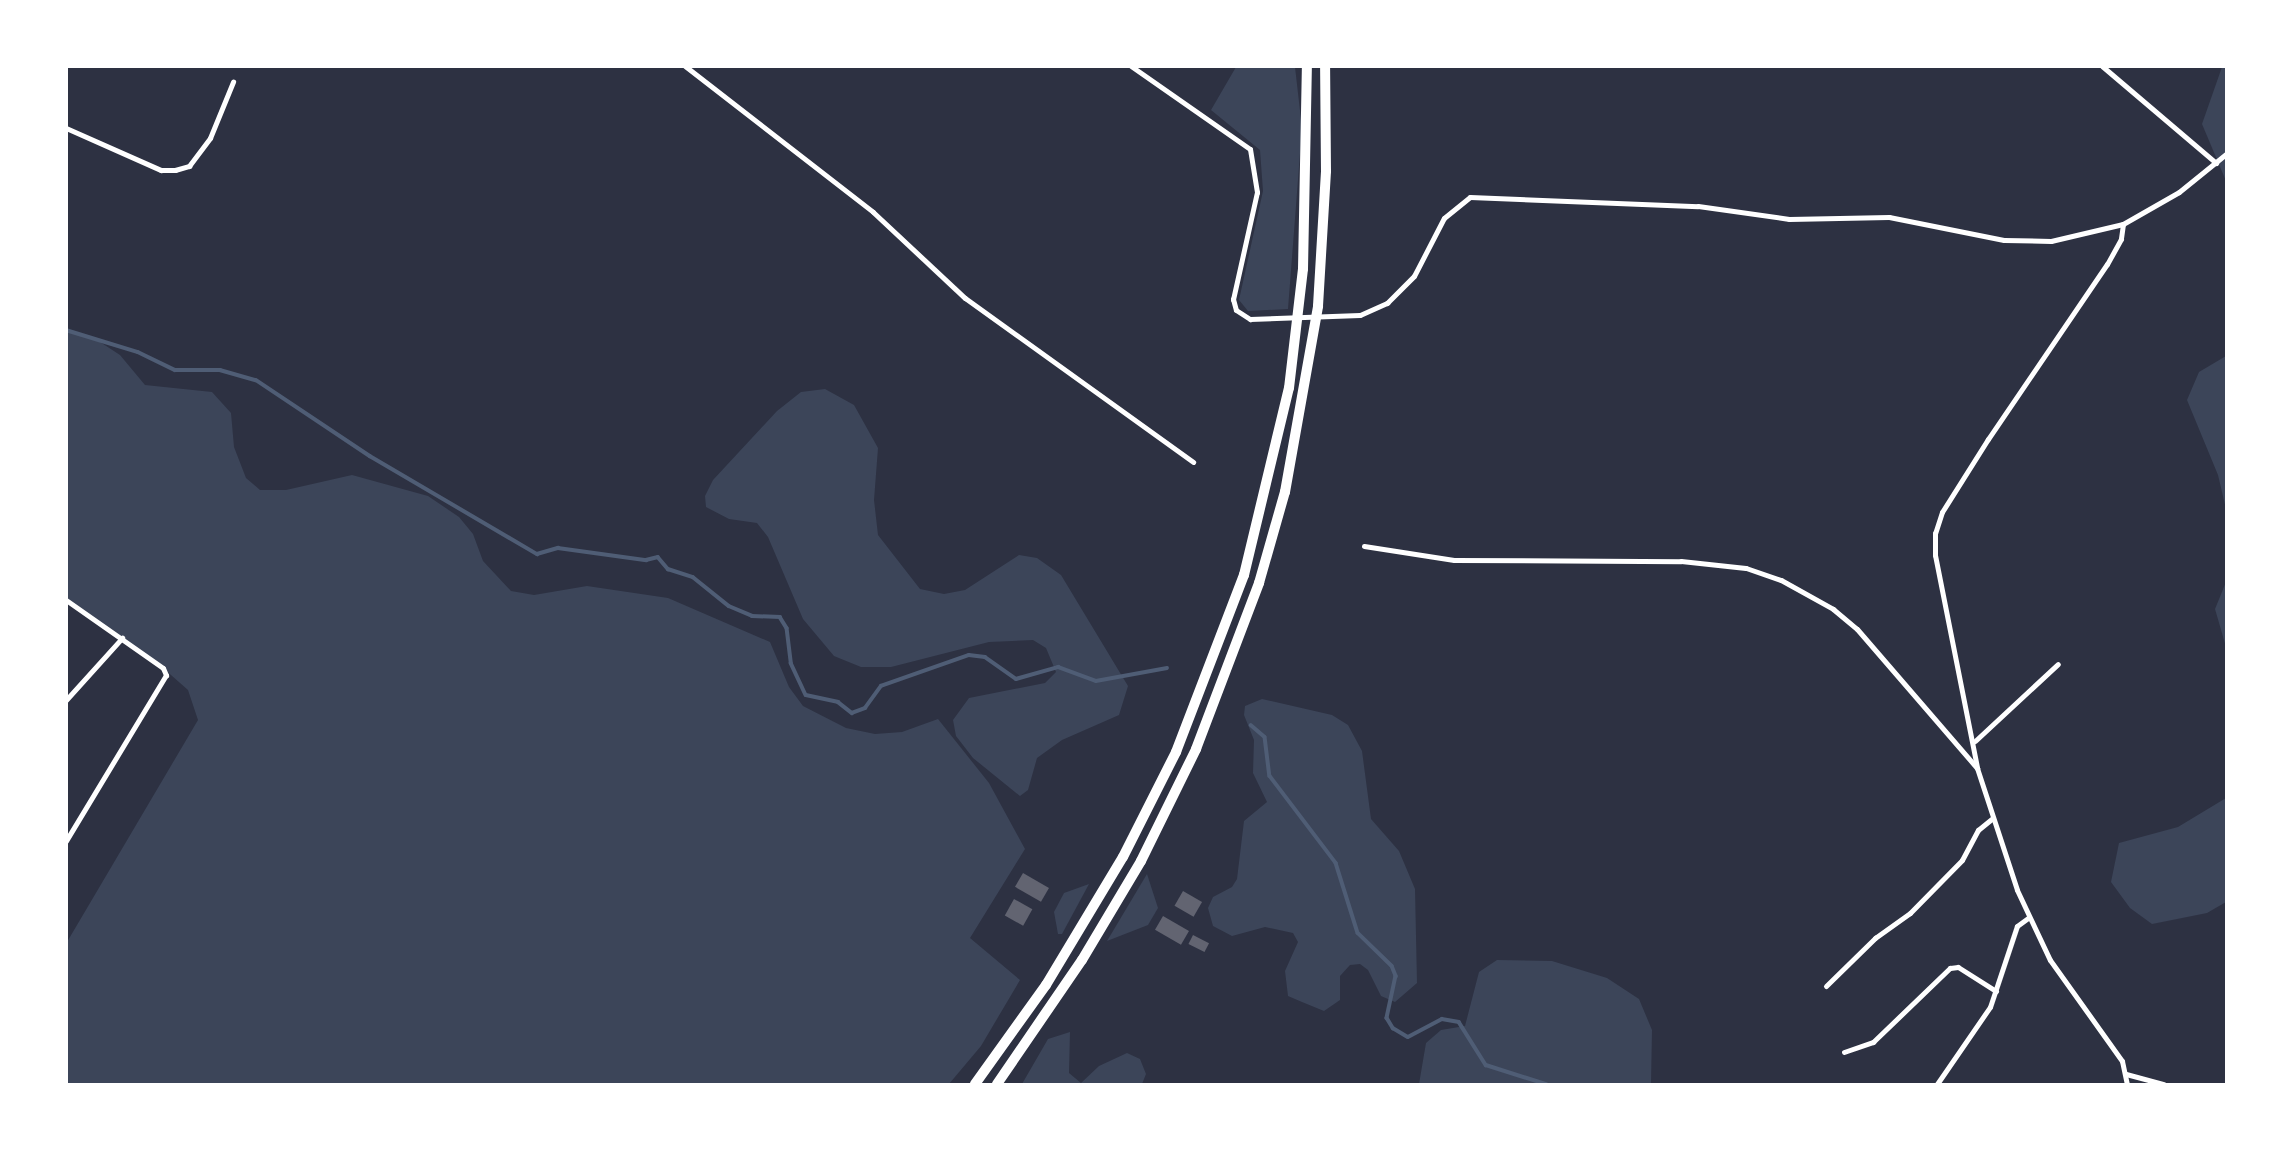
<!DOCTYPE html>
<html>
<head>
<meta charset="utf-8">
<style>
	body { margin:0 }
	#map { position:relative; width:2293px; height:1151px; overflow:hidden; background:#2d3142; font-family:"Varela Round",sans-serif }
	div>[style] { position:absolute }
	.green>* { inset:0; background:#3c4559 }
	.stream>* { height:3.5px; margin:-1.75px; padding:0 1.75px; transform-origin:1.75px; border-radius:1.75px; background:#4f5d75 }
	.building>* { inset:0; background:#626471; transform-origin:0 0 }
	.minor>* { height:5px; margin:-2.5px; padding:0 2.5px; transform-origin:2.5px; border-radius:2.5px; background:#fff }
	.trunk>* { height:10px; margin:-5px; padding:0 5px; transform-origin:5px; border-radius:5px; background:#fff }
	span { translate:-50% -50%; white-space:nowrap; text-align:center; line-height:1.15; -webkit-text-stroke:7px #fff; paint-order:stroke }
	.frame { position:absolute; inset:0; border:68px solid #fff; pointer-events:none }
</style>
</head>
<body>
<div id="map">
	<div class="green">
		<div style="clip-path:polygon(1236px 67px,1295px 67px,1302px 128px,1288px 309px,1248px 311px,1239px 300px,1263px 191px,1260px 150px,1211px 110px)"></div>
		<div style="clip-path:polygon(2222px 67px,2226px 67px,2226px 181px,2202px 124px)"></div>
		<div style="clip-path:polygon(67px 330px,97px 340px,120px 355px,145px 385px,212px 392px,231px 413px,234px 447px,246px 478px,260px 490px,286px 490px,352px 475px,428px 496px,459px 517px,473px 534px,483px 561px,511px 591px,534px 595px,587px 586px,668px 598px,770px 642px,789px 687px,803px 706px,846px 728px,875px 734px,902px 732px,938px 719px,989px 783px,1025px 849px,970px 938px,1020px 980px,981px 1046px,949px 1084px,67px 1084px,67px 942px,198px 720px,188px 690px,163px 668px,67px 600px)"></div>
		<div style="clip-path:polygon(2226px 356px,2226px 509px,2218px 475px,2187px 400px,2199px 372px)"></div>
		<div style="clip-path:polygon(825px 389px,854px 405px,878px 448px,874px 500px,878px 535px,920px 589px,944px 594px,965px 590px,1019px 555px,1037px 558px,1061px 575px,1128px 686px,1119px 715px,1062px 740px,1037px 758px,1028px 790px,1020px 796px,973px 758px,956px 736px,953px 720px,969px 698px,1045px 683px,1056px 672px,1046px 648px,1033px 640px,989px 642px,891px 667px,861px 667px,834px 656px,803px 619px,768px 537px,757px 523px,729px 519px,706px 507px,705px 496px,713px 480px,777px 411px,801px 392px)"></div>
		<div style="clip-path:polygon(2226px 582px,2226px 647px,2215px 609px)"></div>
		<div style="clip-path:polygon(1262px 699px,1332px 715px,1348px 725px,1362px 751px,1371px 819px,1399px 851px,1415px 889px,1417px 983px,1395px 1002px,1381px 996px,1368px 970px,1360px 964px,1350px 965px,1340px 976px,1340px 1000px,1324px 1011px,1302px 1002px,1288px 996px,1285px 971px,1298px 942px,1293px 933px,1265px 927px,1232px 936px,1213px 926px,1208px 908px,1213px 897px,1232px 887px,1237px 879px,1244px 821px,1267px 802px,1253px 773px,1254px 740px,1244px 715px,1245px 706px)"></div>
		<div style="clip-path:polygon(2226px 798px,2226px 902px,2207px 913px,2152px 924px,2130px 908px,2111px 882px,2119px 843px,2178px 827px)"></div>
		<div style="clip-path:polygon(1147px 874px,1158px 908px,1148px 925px,1107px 941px)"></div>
		<div style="clip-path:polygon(1089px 884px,1062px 934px,1058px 934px,1054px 912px,1064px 893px)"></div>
		<div style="clip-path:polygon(1497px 960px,1552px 961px,1607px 978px,1639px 999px,1652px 1030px,1651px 1084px,1419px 1084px,1426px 1043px,1441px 1030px,1465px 1026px,1479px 972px)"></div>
		<div style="clip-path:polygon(1070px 1032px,1069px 1073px,1081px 1083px,1099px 1066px,1127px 1053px,1140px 1059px,1146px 1074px,1142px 1084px,1022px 1084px,1048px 1039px)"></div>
	</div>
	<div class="stream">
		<div style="left:66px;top:330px;width:75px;rotate:17deg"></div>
		<div style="left:138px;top:352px;width:41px;rotate:25.9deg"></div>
		<div style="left:175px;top:370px;width:45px"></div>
		<div style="left:220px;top:370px;width:37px;rotate:16deg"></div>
		<div style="left:256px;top:380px;width:137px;rotate:33.7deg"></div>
		<div style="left:370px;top:456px;width:194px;rotate:30.4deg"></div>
		<div style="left:537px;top:554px;width:22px;rotate:-16deg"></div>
		<div style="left:558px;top:548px;width:89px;rotate:7.8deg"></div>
		<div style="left:646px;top:560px;width:12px;rotate:-14deg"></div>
		<div style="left:658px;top:557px;width:16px;rotate:50deg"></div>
		<div style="left:668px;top:569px;width:26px;rotate:18deg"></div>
		<div style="left:693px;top:577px;width:46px;rotate:38.9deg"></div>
		<div style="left:729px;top:606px;width:25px;rotate:23deg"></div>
		<div style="left:752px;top:616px;width:28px;rotate:2deg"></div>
		<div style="left:780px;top:617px;width:13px;rotate:58deg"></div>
		<div style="left:787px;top:628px;width:35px;rotate:83deg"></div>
		<div style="left:791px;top:663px;width:35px;rotate:65deg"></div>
		<div style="left:806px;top:695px;width:33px;rotate:12deg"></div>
		<div style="left:838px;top:702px;width:18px;rotate:38deg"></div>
		<div style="left:852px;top:713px;width:14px;rotate:-21deg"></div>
		<div style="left:865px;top:708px;width:27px;rotate:-54deg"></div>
		<div style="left:881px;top:686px;width:93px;rotate:-19.4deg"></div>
		<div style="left:969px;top:655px;width:16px;rotate:7deg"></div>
		<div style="left:985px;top:657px;width:38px;rotate:35deg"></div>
		<div style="left:1016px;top:679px;width:44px;rotate:-15.9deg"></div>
		<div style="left:1058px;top:667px;width:40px;rotate:20.2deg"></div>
		<div style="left:1096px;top:681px;width:72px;rotate:-10.4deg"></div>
		<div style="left:1251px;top:725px;width:18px;rotate:41deg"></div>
		<div style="left:1265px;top:737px;width:39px;rotate:83deg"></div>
		<div style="left:1270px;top:776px;width:109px;rotate:52.8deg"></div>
		<div style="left:1336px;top:863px;width:73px;rotate:72.6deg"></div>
		<div style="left:1358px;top:933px;width:47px;rotate:44.1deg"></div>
		<div style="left:1392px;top:966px;width:11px;rotate:68deg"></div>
		<div style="left:1396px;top:976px;width:43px;rotate:102.1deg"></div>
		<div style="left:1387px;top:1018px;width:12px;rotate:59deg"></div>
		<div style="left:1393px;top:1028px;width:17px;rotate:31deg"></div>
		<div style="left:1408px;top:1037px;width:38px;rotate:-28deg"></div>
		<div style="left:1442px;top:1019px;width:17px;rotate:10deg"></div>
		<div style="left:1459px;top:1022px;width:51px;rotate:57.9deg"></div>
		<div style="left:1486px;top:1065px;width:63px;rotate:17.6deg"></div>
	</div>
	<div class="building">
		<div style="left:1023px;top:873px;width:30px;height:16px;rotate:30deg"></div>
		<div style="left:1183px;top:891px;width:22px;height:17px;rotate:30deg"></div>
		<div style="left:1014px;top:899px;width:21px;height:19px;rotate:29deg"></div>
		<div style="left:1163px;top:916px;width:30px;height:16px;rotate:30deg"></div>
		<div style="left:1193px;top:935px;width:18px;height:10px;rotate:27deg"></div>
	</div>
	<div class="minor">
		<div style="left:685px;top:66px;width:238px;rotate:37.8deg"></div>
		<div style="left:873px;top:212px;width:126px;rotate:43.1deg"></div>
		<div style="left:965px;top:298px;width:281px;rotate:35.7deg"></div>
		<div style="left:1131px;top:66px;width:145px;rotate:34.9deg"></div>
		<div style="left:1250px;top:149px;width:44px;rotate:80.8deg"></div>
		<div style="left:1257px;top:192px;width:110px;rotate:102.6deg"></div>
		<div style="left:1233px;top:299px;width:11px;rotate:75deg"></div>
		<div style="left:1236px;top:310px;width:17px;rotate:33deg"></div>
		<div style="left:1250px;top:319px;width:110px;rotate:-2.1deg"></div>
		<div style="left:1360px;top:315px;width:30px;rotate:-24deg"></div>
		<div style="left:1387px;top:303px;width:38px;rotate:-45deg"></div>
		<div style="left:1414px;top:276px;width:65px;rotate:-62.7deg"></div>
		<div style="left:1444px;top:218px;width:33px;rotate:-39deg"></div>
		<div style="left:1470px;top:197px;width:228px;rotate:2.3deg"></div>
		<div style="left:1698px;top:206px;width:92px;rotate:8.1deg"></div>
		<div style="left:1789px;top:219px;width:100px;rotate:-1.1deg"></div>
		<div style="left:1889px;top:217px;width:117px;rotate:11.3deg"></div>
		<div style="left:2004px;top:240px;width:47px;rotate:1.2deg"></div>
		<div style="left:2051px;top:241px;width:74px;rotate:-13.3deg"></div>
		<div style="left:2123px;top:224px;width:64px;rotate:-29.7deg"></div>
		<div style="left:2179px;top:192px;width:60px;rotate:-39deg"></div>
		<div style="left:2102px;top:66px;width:150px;rotate:40.4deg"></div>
		<div style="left:66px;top:128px;width:104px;rotate:23.9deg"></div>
		<div style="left:161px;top:170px;width:14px"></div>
		<div style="left:175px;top:170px;width:15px;rotate:-16deg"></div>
		<div style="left:189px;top:166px;width:35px;rotate:-53deg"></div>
		<div style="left:210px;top:138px;width:61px;rotate:-67.7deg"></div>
		<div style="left:2123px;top:224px;width:15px;rotate:98deg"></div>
		<div style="left:2121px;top:239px;width:29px;rotate:119deg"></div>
		<div style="left:2107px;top:264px;width:212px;rotate:124.2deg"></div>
		<div style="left:1988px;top:439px;width:86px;rotate:122.2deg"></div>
		<div style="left:1942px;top:512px;width:22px;rotate:108deg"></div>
		<div style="left:1935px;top:533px;width:22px;rotate:90deg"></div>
		<div style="left:1935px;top:555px;width:217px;rotate:78.8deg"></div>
		<div style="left:1977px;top:768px;width:128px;rotate:71.8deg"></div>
		<div style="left:2017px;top:890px;width:77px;rotate:64.8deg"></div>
		<div style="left:2050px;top:960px;width:124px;rotate:54.5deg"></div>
		<div style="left:2122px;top:1061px;width:24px;rotate:78deg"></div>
		<div style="left:1364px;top:546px;width:91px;rotate:8.8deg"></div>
		<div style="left:1454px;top:560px;width:227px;rotate:0.3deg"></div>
		<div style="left:1681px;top:561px;width:65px;rotate:6.1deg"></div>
		<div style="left:1746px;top:568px;width:37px;rotate:19deg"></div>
		<div style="left:1781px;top:580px;width:60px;rotate:29.1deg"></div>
		<div style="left:1833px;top:609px;width:31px;rotate:40deg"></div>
		<div style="left:1857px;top:629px;width:184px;rotate:49.2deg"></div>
		<div style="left:66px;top:600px;width:118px;rotate:35deg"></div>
		<div style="left:163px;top:668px;width:8px;rotate:67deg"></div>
		<div style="left:166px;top:675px;width:194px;rotate:121.1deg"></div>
		<div style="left:66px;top:700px;width:84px;rotate:-47.9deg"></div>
		<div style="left:1975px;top:741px;width:113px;rotate:-42.9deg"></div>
		<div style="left:1826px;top:986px;width:69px;rotate:-44.4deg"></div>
		<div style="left:1875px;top:938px;width:43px;rotate:-35.5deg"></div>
		<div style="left:1910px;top:913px;width:74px;rotate:-45.5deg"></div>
		<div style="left:1962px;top:860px;width:34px;rotate:-62deg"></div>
		<div style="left:1978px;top:830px;width:19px;rotate:-39deg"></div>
		<div style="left:1844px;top:1052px;width:31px;rotate:-19deg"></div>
		<div style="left:1873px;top:1042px;width:107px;rotate:-43.9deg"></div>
		<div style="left:1950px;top:968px;width:8px;rotate:-7deg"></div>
		<div style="left:1958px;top:967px;width:45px;rotate:32.3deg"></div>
		<div style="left:2126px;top:1074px;width:39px;rotate:15deg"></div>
		<div style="left:1937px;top:1084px;width:93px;rotate:-55.5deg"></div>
		<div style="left:1990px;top:1007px;width:85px;rotate:-71.6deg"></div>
		<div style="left:2017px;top:926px;width:14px;rotate:-36deg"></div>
	</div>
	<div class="trunk">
		<div style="left:975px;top:1084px;width:122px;rotate:-54.4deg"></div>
		<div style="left:1046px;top:985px;width:149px;rotate:-59deg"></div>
		<div style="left:1123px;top:857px;width:118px;rotate:-63.2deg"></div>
		<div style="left:1176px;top:752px;width:190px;rotate:-69deg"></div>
		<div style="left:1244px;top:575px;width:192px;rotate:-76.5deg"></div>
		<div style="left:1289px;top:388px;width:120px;rotate:-83.3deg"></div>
		<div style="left:1303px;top:269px;width:203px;rotate:-88.9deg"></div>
		<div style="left:997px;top:1084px;width:150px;rotate:-55.6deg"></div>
		<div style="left:1082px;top:960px;width:115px;rotate:-59.2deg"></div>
		<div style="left:1141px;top:861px;width:125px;rotate:-63.8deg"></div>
		<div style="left:1196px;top:749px;width:178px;rotate:-69.2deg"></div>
		<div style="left:1259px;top:583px;width:95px;rotate:-74.1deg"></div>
		<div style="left:1285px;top:492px;width:189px;rotate:-79.9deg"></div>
		<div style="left:1318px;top:306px;width:135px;rotate:-86.6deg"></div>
		<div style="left:1326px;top:171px;width:105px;rotate:-90.5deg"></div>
	</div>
	<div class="frame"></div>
</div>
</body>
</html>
